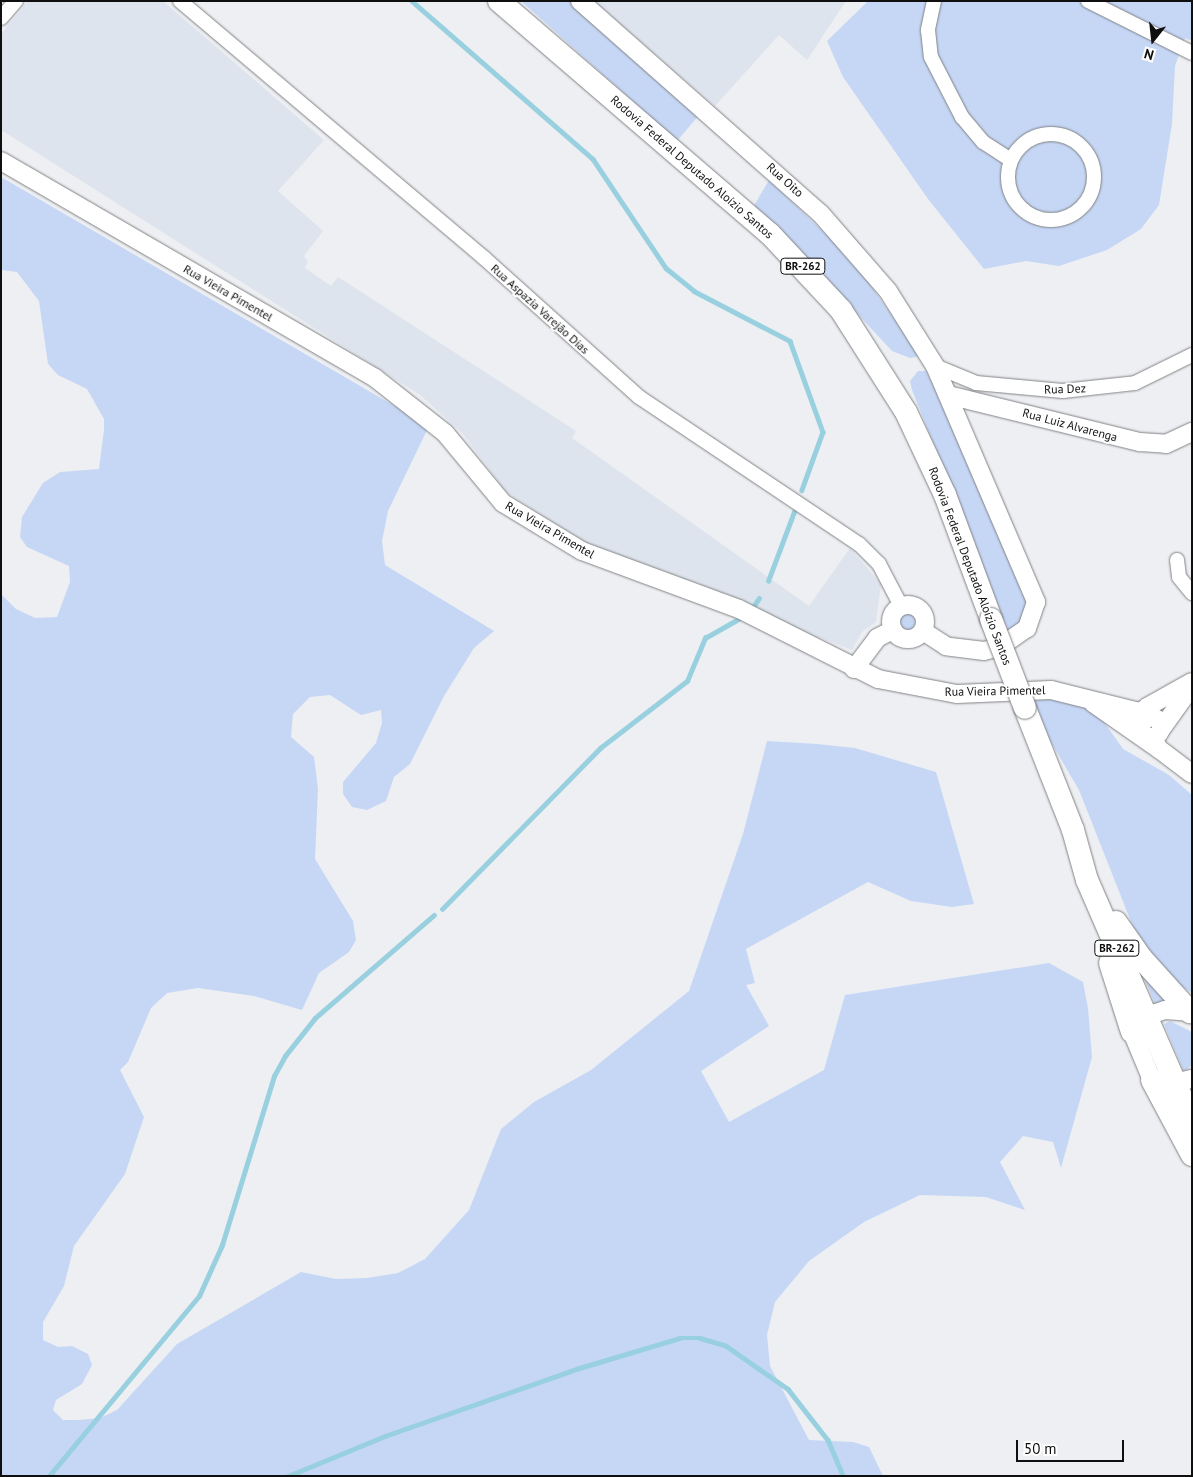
<!DOCTYPE html>
<html>
<head>
<meta charset="utf-8">
<style>
	body { margin:0 }
	#map { position:relative; width:1193px; height:1477px; overflow:hidden; background:#edeff2; font-family:"PT Sans",sans-serif }
	div>[style] { position:absolute }
	.built>* { inset:0; background:#dee4ed }
	.green>* { inset:0; background:#c6d7f6 }
	.round { border-radius:50% }
	.stream>* { height:4.5px; margin:-2.25px; padding:0 2.25px; transform-origin:2.25px; border-radius:2.25px; background:#99d0e0 }
	.roads { filter:drop-shadow(0 0 1px #818285) drop-shadow(0 0 1px #818285) }
	.minor>* { height:14px; margin:-7px; padding:0 7px; transform-origin:7px; border-radius:7px; background:#fff }
	.minor>.ring { margin:-7px; padding:0; box-sizing:content-box; background:none; border:14px solid #fff; border-radius:50% }
	.tertiary>* { height:18px; margin:-9px; padding:0 9px; transform-origin:9px; border-radius:9px; background:#fff }
	.tertiary>.ring { margin:-9px; padding:0; box-sizing:content-box; background:none; border:18px solid #fff; border-radius:50% }
	.trunk>* { height:22px; margin:-11px; padding:0 11px; transform-origin:11px; border-radius:11px; background:#fff }
	.bridges { filter:drop-shadow(0 0 1px #818285) drop-shadow(0 0 1px #818285) }
	.trunk-bridge>* { height:22px; margin:-11px; padding:0 11px; transform-origin:11px; border-radius:11px; background:#fff }
	span { translate:-50% -50%; white-space:nowrap; text-align:center; line-height:1.15; -webkit-text-stroke:4px #fff; paint-order:stroke }
	.shield-label span { padding:1px 4px; background:#fff; border:1px solid; border-radius:4px; -webkit-text-stroke-width:0 }
	.shield-label { font-size:11px; color:#0f0f10; font-weight:700 }
	.street-label { font-size:12px; color:#0f0f10 }
	.frame { position:absolute; inset:0; border:2px solid #0f0f10; pointer-events:none }
	.north { position:absolute; left:1128px; top:15px; width:50px; height:50px; -webkit-text-stroke:4px #fff; paint-order:stroke; rotate:196deg; font-size:14px; font-weight:700; line-height:20px; text-align:center; color:#0f0f10 }
	.north::after { content:''; display:block; margin:auto; width:18px; height:22px; background:#0f0f10; clip-path:polygon(50% 0,100% 100%,50% 72%,0 100%) }
	.scale { position:absolute; left:1016px; top:1440px; width:108px; height:22px; box-sizing:border-box; border:2px solid #0f0f10; border-top:0; padding-left:6px; font-size:15px; line-height:18px; white-space:nowrap; color:#0f0f10; -webkit-text-stroke:4px #fff; paint-order:stroke }
</style>
</head>
<body>
<div id="map">
	<div class="built">
		<div style="clip-path:polygon(28px 1px,163px 1px,324px 140px,278px 191px,323px 231px,304px 256px,308px 262px,305px 268px,331px 286px,338px 277px,576px 431px,572px 438px,809px 606px,850px 548px,881px 584px,876px 622px,862px 632px,852px 650px,604px 555px,506px 492px,462px 433px,420px 395px,1px 130px,1px 34px)"></div>
		<div style="clip-path:polygon(594px 1px,846px 1px,807px 60px,779px 35px,715px 106px)"></div>
	</div>
	<div class="green">
		<div style="clip-path:polygon(521px 1px,574px 1px,700px 114px,677px 141px)"></div>
		<div style="clip-path:polygon(868px 1px,1192px 1px,1192px 41px,1185px 38px,1175px 66px,1172px 124px,1159px 205px,1141px 229px,1107px 250px,1059px 266px,1026px 261px,984px 269px,928px 199px,843px 77px,827px 41px)"></div>
		<div style="clip-path:polygon(1px 177px,429px 426px,388px 511px,382px 541px,385px 565px,494px 631px,474px 648px,444px 696px,410px 764px,394px 777px,386px 801px,367px 810px,352px 807px,343px 794px,343px 782px,376px 743px,382px 723px,381px 710px,361px 715px,330px 695px,310px 697px,293px 714px,291px 737px,314px 757px,318px 789px,315px 859px,353px 921px,356px 940px,349px 952px,319px 973px,302px 1010px,254px 996px,198px 988px,167px 993px,151px 1008px,128px 1062px,120px 1070px,144px 1117px,125px 1174px,74px 1246px,64px 1286px,43px 1322px,43px 1340px,58px 1347px,72px 1346px,88px 1354px,92px 1365px,82px 1384px,56px 1400px,53px 1410px,63px 1420px,79px 1420px,100px 1418px,117px 1410px,177px 1344px,301px 1272px,336px 1279px,367px 1278px,398px 1273px,425px 1259px,469px 1210px,501px 1129px,534px 1102px,591px 1070px,689px 991px,743px 834px,767px 741px,817px 744px,855px 748px,936px 772px,974px 904px,952px 907px,911px 901px,868px 882px,746px 949px,755px 983px,746px 985px,769px 1026px,701px 1071px,729px 1122px,824px 1070px,845px 995px,1049px 963px,1083px 982px,1088px 1008px,1092px 1057px,1061px 1168px,1053px 1142px,1023px 1136px,1000px 1162px,1025px 1210px,986px 1197px,920px 1195px,864px 1222px,809px 1261px,775px 1302px,767px 1335px,770px 1366px,809px 1440px,853px 1442px,869px 1447px,883px 1476px,1px 1476px,1px 594px,16px 609px,35px 618px,57px 617px,70px 582px,69px 566px,27px 547px,20px 537px,22px 517px,43px 483px,60px 472px,99px 469px,104px 430px,104px 419px,87px 389px,58px 375px,48px 364px,39px 301px,17px 272px,1px 270px)"></div>
		<div style="clip-path:polygon(769px 180px,853px 260px,920px 356px,910px 358px,892px 351px,799px 251px,752px 209px)"></div>
		<div style="clip-path:polygon(918px 371px,926px 371px,945px 409px,1033px 609px,1010px 636px,912px 390px,910px 381px)"></div>
		<div class="round" style="left:899px;top:614px;width:16px;height:16px"></div>
		<div style="clip-path:polygon(1029px 694px,1078px 703px,1099px 715px,1123px 749px,1169px 775px,1192px 795px,1192px 993px,1173px 981px,1137px 937px,1079px 790px,1038px 720px)"></div>
		<div style="clip-path:polygon(1142px 973px,1170px 998px,1155px 1004px)"></div>
		<div style="clip-path:polygon(1170px 1021px,1192px 1032px,1192px 1065px,1184px 1072px,1164px 1024px)"></div>
	</div>
	<div class="stream">
		<div style="left:412px;top:1px;width:240px;rotate:41.1deg"></div>
		<div style="left:593px;top:159px;width:131px;rotate:56.2deg"></div>
		<div style="left:666px;top:268px;width:36px;rotate:39deg"></div>
		<div style="left:694px;top:291px;width:108px;rotate:27.5deg"></div>
		<div style="left:790px;top:341px;width:97px;rotate:70.1deg"></div>
		<div style="left:823px;top:432px;width:62px;rotate:109.9deg"></div>
		<div style="left:768px;top:581px;width:74px;rotate:-69.4deg"></div>
		<div style="left:751px;top:610px;width:14px;rotate:-56deg"></div>
		<div style="left:442px;top:909px;width:226px;rotate:-45.5deg"></div>
		<div style="left:600px;top:748px;width:110px;rotate:-37.6deg"></div>
		<div style="left:687px;top:681px;width:47px;rotate:-67.3deg"></div>
		<div style="left:705px;top:638px;width:43px;rotate:-29.6deg"></div>
		<div style="left:49px;top:1476px;width:234px;rotate:-50.2deg"></div>
		<div style="left:199px;top:1296px;width:56px;rotate:-65.7deg"></div>
		<div style="left:222px;top:1245px;width:177px;rotate:-72.9deg"></div>
		<div style="left:274px;top:1076px;width:23px;rotate:-61deg"></div>
		<div style="left:285px;top:1056px;width:48px;rotate:-51.7deg"></div>
		<div style="left:315px;top:1018px;width:157px;rotate:-40.9deg"></div>
		<div style="left:288px;top:1476px;width:105px;rotate:-22.4deg"></div>
		<div style="left:385px;top:1436px;width:202px;rotate:-19.3deg"></div>
		<div style="left:576px;top:1369px;width:109px;rotate:-16.6deg"></div>
		<div style="left:680px;top:1338px;width:20px"></div>
		<div style="left:700px;top:1338px;width:26px;rotate:16deg"></div>
		<div style="left:725px;top:1345px;width:77px;rotate:34.9deg"></div>
		<div style="left:788px;top:1389px;width:65px;rotate:51.9deg"></div>
		<div style="left:828px;top:1440px;width:39px;rotate:67deg"></div>
	</div>
	<div class="roads">
		<div class="minor">
			<div style="left:180px;top:1px;width:398px;rotate:40.2deg"></div>
			<div style="left:484px;top:258px;width:208px;rotate:41.9deg"></div>
			<div style="left:639px;top:397px;width:265px;rotate:33.8deg"></div>
			<div style="left:859px;top:544px;width:28px;rotate:45deg"></div>
			<div style="left:879px;top:564px;width:47px;rotate:62.4deg"></div>
			<div style="left:934px;top:1px;width:30px;rotate:102deg"></div>
			<div style="left:928px;top:30px;width:27px;rotate:84deg"></div>
			<div style="left:931px;top:57px;width:68px;rotate:62.7deg"></div>
			<div style="left:962px;top:117px;width:33px;rotate:50deg"></div>
			<div style="left:983px;top:142px;width:33px;rotate:33deg"></div>
			<div style="left:1088px;top:1px;width:116px;rotate:26.6deg"></div>
			<div style="left:1px;top:18px;width:23px;rotate:-49deg"></div>
			<div class="ring" style="left:1008px;top:134px;width:72px;height:72px"></div>
			<div style="left:935px;top:366px;width:44px;rotate:22.5deg"></div>
			<div style="left:976px;top:383px;width:87px;rotate:5.3deg"></div>
			<div style="left:1063px;top:391px;width:72px;rotate:-6.3deg"></div>
			<div style="left:1135px;top:383px;width:64px;rotate:-26.2deg"></div>
			<div style="left:1177px;top:560px;width:17px;rotate:83deg"></div>
			<div style="left:1179px;top:577px;width:21px;rotate:51deg"></div>
		</div>
		<div class="tertiary">
			<div style="left:580px;top:1px;width:320px;rotate:41.5deg"></div>
			<div style="left:820px;top:213px;width:103px;rotate:48.9deg"></div>
			<div style="left:888px;top:291px;width:89px;rotate:57.9deg"></div>
			<div style="left:935px;top:366px;width:257px;rotate:66.8deg"></div>
			<div style="left:1036px;top:602px;width:28px;rotate:109deg"></div>
			<div style="left:1027px;top:628px;width:33px;rotate:145deg"></div>
			<div style="left:1000px;top:647px;width:16px;rotate:166deg"></div>
			<div style="left:984px;top:651px;width:38px;rotate:-173deg"></div>
			<div style="left:946px;top:646px;width:27px;rotate:-147deg"></div>
			<div style="left:1px;top:161px;width:432px;rotate:30.1deg"></div>
			<div style="left:375px;top:378px;width:89px;rotate:38.2deg"></div>
			<div style="left:445px;top:433px;width:91px;rotate:50.4deg"></div>
			<div style="left:503px;top:503px;width:92px;rotate:31.3deg"></div>
			<div style="left:582px;top:551px;width:167px;rotate:20.3deg"></div>
			<div style="left:739px;top:609px;width:156px;rotate:26.7deg"></div>
			<div style="left:878px;top:679px;width:80px;rotate:10.8deg"></div>
			<div style="left:957px;top:694px;width:94px;rotate:-2.4deg"></div>
			<div style="left:1051px;top:690px;width:88px;rotate:13.9deg"></div>
			<div style="left:1136px;top:711px;width:13px;rotate:45deg"></div>
			<div style="left:948px;top:395px;width:198px;rotate:13.8deg"></div>
			<div style="left:1140px;top:442px;width:26px;rotate:4deg"></div>
			<div style="left:1166px;top:444px;width:29px;rotate:-25deg"></div>
			<div class="ring" style="left:891px;top:605px;width:16px;height:16px"></div>
			<div style="left:854px;top:669px;width:39px;rotate:-53deg"></div>
			<div style="left:877px;top:638px;width:18px;rotate:-27deg"></div>
			<div style="left:1093px;top:703px;width:80px;rotate:34.9deg"></div>
			<div class="ring" style="left:1141px;top:717px;width:2px;height:2px"></div>
			<div style="left:1146px;top:719px;width:12px;rotate:-85deg"></div>
			<div style="left:1147px;top:707px;width:51px;rotate:-29.1deg"></div>
			<div style="left:1162px;top:728px;width:52px;rotate:-54.5deg"></div>
			<div style="left:1154px;top:740px;width:10px;rotate:61deg"></div>
			<div style="left:1159px;top:749px;width:41px;rotate:37.1deg"></div>
			<div style="left:1192px;top:1012px;width:27px;rotate:-176deg"></div>
			<div style="left:1165px;top:1010px;width:19px;rotate:162deg"></div>
			<div style="left:1147px;top:1016px;width:22px;rotate:133deg"></div>
			<div style="left:1132px;top:1032px;width:52px;rotate:67.4deg"></div>
			<div style="left:1152px;top:1080px;width:14px;rotate:21deg"></div>
			<div style="left:1165px;top:1085px;width:28px;rotate:-13deg"></div>
		</div>
		<div class="trunk">
			<div style="left:499px;top:1px;width:357px;rotate:40.7deg"></div>
			<div style="left:770px;top:234px;width:104px;rotate:46.9deg"></div>
			<div style="left:841px;top:310px;width:121px;rotate:57.5deg"></div>
			<div style="left:906px;top:412px;width:92px;rotate:64.8deg"></div>
			<div style="left:945px;top:495px;width:132px;rotate:69.6deg"></div>
			<div style="left:1025px;top:708px;width:131px;rotate:68.5deg"></div>
			<div style="left:1073px;top:830px;width:52px;rotate:74.4deg"></div>
			<div style="left:1087px;top:880px;width:264px;rotate:66.5deg"></div>
			<div style="left:1116px;top:922px;width:45px;rotate:54.9deg"></div>
			<div style="left:1142px;top:959px;width:72px;rotate:47.8deg"></div>
			<div style="left:1110px;top:963px;width:72px;rotate:72.3deg"></div>
			<div style="left:1152px;top:1080px;width:85px;rotate:61.9deg"></div>
		</div>
	</div>
	<div class="bridges">
		<div class="trunk-bridge">
			<div style="left:991px;top:619px;width:95px;rotate:69.1deg"></div>
		</div>
	</div>
	<div class="shield-label">
		<span style="left:803px;top:266px">BR-262</span>
		<span style="left:1117px;top:948px">BR-262</span>
	</div>
	<div class="street-label">
		<span style="left:692px;top:167px;rotate:41deg">Rodovia Federal Deputado Aloízio Santos</span>
		<span style="left:785px;top:180px;rotate:42deg">Rua Oito</span>
		<span style="left:228px;top:293px;rotate:30deg">Rua Vieira Pimentel</span>
		<span style="left:540px;top:309px;rotate:42deg">Rua Aspazia Varejão Dias</span>
		<span style="left:1065px;top:389px;rotate:-2deg">Rua Dez</span>
		<span style="left:1070px;top:425px;rotate:15deg">Rua Luiz Alvarenga</span>
		<span style="left:550px;top:530px;rotate:30deg">Rua Vieira Pimentel</span>
		<span style="left:970px;top:566px;rotate:69deg">Rodovia Federal Deputado Aloízio Santos</span>
		<span style="left:995px;top:691px;rotate:-1deg">Rua Vieira Pimentel</span>
	</div>
	<div class="frame"></div>
	<div class="north">N</div>
	<div class="scale">50 m</div>
</div>
</body>
</html>
